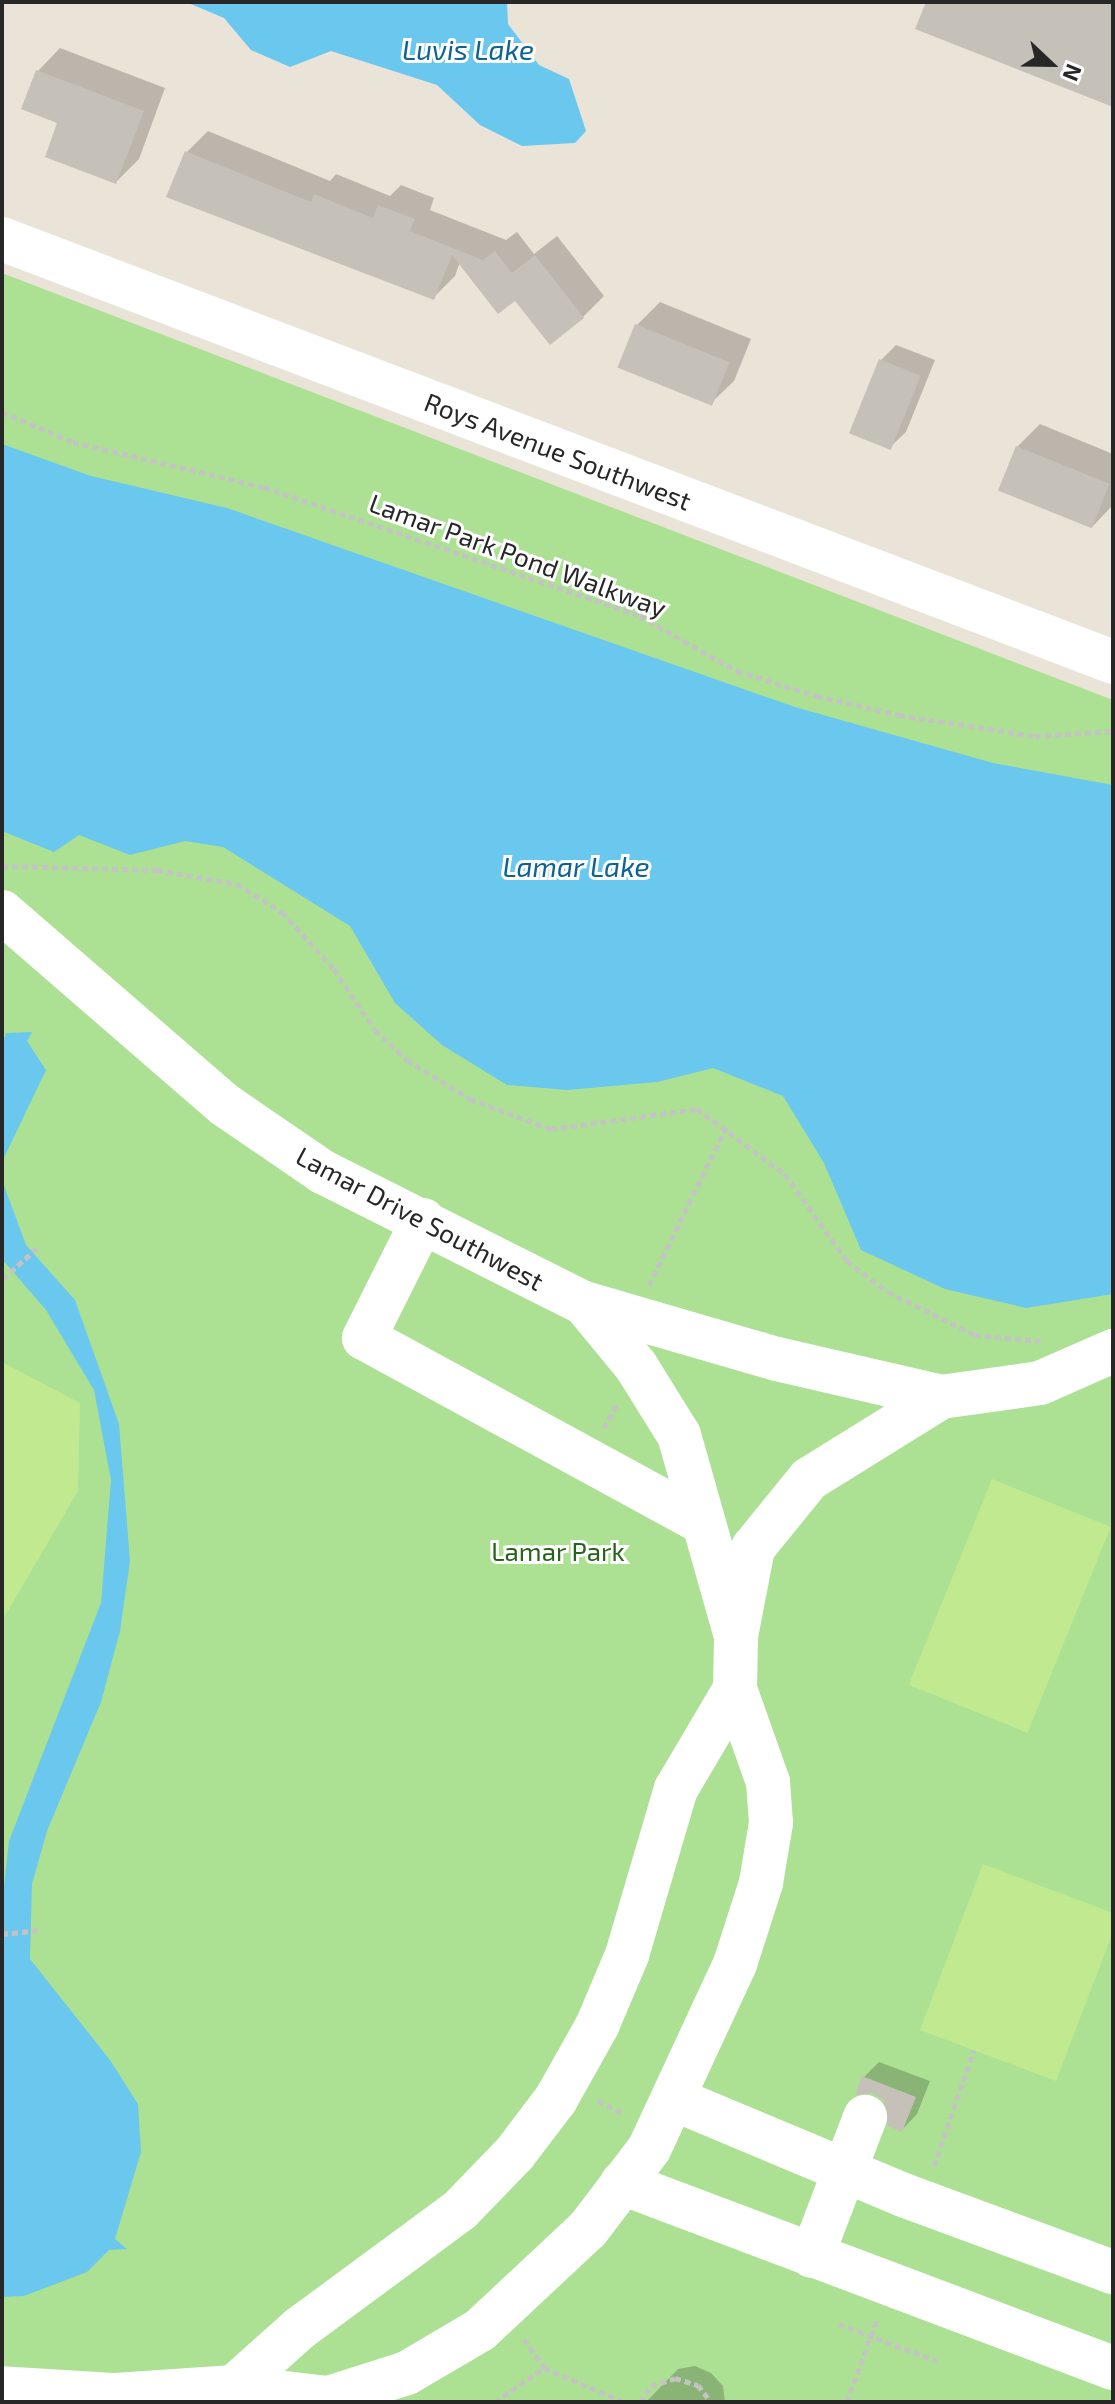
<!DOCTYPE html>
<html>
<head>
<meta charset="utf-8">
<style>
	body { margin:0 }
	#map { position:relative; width:1115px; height:2404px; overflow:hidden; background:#eae3d8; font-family:"Exo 2",sans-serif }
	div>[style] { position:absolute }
	.green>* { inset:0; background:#ace194 }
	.pitch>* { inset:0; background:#c1e98f; transform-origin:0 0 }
	.water>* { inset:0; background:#6ac7ed }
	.shadow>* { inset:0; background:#0003 }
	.building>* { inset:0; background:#c5c0b8; transform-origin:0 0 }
	.path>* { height:5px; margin-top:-2.5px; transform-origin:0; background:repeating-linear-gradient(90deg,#c3c3c3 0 6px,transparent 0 10px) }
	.minor>* { height:44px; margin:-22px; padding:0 22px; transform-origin:22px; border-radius:22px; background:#fff }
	span { translate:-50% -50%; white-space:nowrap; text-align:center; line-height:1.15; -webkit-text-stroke:6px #fff; paint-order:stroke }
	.street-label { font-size:26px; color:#272727 }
	.park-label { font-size:26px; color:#266219 }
	.water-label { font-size:28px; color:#0d6395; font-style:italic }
	.frame { position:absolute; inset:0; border:4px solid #272727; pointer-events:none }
	.north { position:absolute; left:1011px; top:24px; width:80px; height:80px; -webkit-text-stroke:6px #fff; paint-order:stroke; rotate:112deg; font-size:22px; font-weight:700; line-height:32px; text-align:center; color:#272727 }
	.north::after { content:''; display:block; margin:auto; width:28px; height:36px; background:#272727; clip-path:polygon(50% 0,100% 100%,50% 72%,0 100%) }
</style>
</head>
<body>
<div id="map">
	<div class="green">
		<div style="clip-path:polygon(2px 273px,1113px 700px,1113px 2402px,2px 2402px)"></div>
	</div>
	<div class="pitch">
		<div style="clip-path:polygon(2px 1362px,80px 1403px,78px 1491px,2px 1621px)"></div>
		<div style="left:992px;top:1479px;width:128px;height:222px;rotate:22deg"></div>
		<div style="clip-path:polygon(983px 1864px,1113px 1913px,1113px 1932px,1056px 2081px,920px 2030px)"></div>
	</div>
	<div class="water">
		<div style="clip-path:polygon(186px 2px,507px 2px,508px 24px,539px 65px,569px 79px,586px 131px,575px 143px,522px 146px,480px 125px,437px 85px,331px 51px,290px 67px,251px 50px,224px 18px)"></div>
		<div style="clip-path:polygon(2px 444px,91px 476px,227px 508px,795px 707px,993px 763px,1113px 785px,1113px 1294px,1026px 1308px,945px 1289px,861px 1250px,824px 1163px,783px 1096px,713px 1068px,657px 1082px,567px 1090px,507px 1085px,442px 1045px,395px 1003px,350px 926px,223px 847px,185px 841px,130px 855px,79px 835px,54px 852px,2px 831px)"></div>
		<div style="clip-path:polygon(32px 1032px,27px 1041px,46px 1070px,2px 1162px,2px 1046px,6px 1033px)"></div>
		<div style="clip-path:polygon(2px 1180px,26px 1245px,75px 1300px,119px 1424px,130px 1561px,120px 1631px,101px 1702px,47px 1831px,32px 1884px,30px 1959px,110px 2060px,138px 2104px,141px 2152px,115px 2239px,127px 2249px,109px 2250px,87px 2272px,24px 2296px,2px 2297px,2px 1906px,9px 1841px,101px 1603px,111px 1480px,94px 1390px,46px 1310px,2px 1259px)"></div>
	</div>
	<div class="shadow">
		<div style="clip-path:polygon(60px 48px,165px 88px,139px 159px,116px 182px,60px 122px,38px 71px)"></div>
		<div style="clip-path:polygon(208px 131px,330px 181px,336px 174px,390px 196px,401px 185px,434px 198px,430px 210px,506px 240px,517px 232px,534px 254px,557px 236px,604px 296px,583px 317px,516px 298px,460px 262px,455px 276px,434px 297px,187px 152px)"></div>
		<div style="clip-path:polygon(660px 302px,751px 339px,734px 381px,711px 403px,637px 325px)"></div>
		<div style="clip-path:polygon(896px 345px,935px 360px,906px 432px,890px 447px,881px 360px)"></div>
		<div style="clip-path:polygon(1040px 424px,1113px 454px,1113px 505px,1092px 527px,1017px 447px)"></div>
		<div style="clip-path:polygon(879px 2062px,930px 2081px,917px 2114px,902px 2130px,886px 2100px,864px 2077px)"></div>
		<div style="clip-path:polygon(695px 2366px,711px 2373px,723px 2386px,725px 2402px,646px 2402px,678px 2369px)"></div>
	</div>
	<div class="building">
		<div style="clip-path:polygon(926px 2px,1113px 2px,1113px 107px,915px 29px)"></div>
		<div style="clip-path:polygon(36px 70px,144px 111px,116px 184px,45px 157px,57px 123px,21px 109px)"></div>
		<div style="clip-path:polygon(185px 151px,311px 202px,314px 194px,373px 218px,378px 205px,415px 219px,410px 231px,483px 260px,495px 251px,512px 273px,535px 255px,584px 318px,550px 345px,515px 301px,498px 314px,452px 255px,434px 300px,166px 197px)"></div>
		<div style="left:635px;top:324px;width:102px;height:47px;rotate:22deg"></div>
		<div style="left:879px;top:359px;width:45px;height:80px;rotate:22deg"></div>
		<div style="left:1016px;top:446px;width:101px;height:48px;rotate:22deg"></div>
		<div style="clip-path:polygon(862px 2076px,916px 2097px,902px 2132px,888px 2126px,884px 2101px,873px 2093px,855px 2095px)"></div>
	</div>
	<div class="path">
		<div style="left:2px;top:412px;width:77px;rotate:22.9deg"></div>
		<div style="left:73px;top:442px;width:196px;rotate:13.3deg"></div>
		<div style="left:264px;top:487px;width:398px;rotate:18.9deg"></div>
		<div style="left:640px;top:616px;width:112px;rotate:29.6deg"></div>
		<div style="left:737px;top:671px;width:84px;rotate:17.4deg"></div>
		<div style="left:817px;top:696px;width:84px;rotate:13deg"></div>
		<div style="left:899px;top:715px;width:138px;rotate:8.8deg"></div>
		<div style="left:1035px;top:736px;width:78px;rotate:-3.7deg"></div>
		<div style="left:2px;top:866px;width:155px;rotate:1.5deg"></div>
		<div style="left:157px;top:870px;width:81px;rotate:9.9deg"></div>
		<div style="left:237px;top:884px;width:53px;rotate:31.9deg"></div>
		<div style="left:282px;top:912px;width:77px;rotate:47.6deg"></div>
		<div style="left:334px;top:969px;width:73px;rotate:56.1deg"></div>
		<div style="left:375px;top:1030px;width:44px;rotate:43.2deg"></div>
		<div style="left:407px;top:1060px;width:74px;rotate:31.8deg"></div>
		<div style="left:470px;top:1099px;width:86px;rotate:20.3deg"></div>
		<div style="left:551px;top:1129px;width:147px;rotate:-7.8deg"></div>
		<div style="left:697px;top:1109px;width:109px;rotate:36.5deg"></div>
		<div style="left:785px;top:1174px;width:107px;rotate:54.5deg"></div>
		<div style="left:847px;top:1261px;width:51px;rotate:37.1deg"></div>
		<div style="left:888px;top:1292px;width:97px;rotate:26.3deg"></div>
		<div style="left:975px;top:1335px;width:65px;rotate:5.3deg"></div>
		<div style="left:3px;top:1279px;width:49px;rotate:-42.5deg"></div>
		<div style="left:649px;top:1285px;width:175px;rotate:-63.9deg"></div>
		<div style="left:604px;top:1428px;width:26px;rotate:-62deg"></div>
		<div style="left:2px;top:1934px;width:39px;rotate:-6deg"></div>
		<div style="left:598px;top:2101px;width:30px;rotate:26deg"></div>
		<div style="left:934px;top:2166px;width:123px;rotate:-71deg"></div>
		<div style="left:839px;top:2324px;width:105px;rotate:20.7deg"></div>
		<div style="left:524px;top:2339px;width:35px;rotate:55deg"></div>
		<div style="left:495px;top:2402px;width:60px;rotate:-34.8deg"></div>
		<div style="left:544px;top:2368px;width:87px;rotate:23deg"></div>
		<div style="left:640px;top:2402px;width:19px;rotate:-55deg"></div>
		<div style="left:651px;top:2386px;width:25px;rotate:-18deg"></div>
		<div style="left:675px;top:2378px;width:24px;rotate:17deg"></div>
		<div style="left:698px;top:2385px;width:21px;rotate:53deg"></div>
		<div style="left:847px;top:2402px;width:90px;rotate:-70deg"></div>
	</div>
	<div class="minor">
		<div style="left:2px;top:239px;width:1189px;rotate:20.84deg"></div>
		<div style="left:2px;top:912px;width:295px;rotate:40.9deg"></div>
		<div style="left:225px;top:1105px;width:119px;rotate:34.4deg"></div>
		<div style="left:323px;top:1172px;width:292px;rotate:26.7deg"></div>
		<div style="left:584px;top:1303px;width:82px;rotate:50.5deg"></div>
		<div style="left:636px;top:1366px;width:81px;rotate:58.1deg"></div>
		<div style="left:679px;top:1435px;width:210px;rotate:74.2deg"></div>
		<div style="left:736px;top:1637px;width:52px;rotate:91.1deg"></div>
		<div style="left:735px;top:1689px;width:99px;rotate:70.5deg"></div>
		<div style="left:768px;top:1782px;width:41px;rotate:85.8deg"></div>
		<div style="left:771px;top:1823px;width:61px;rotate:99.5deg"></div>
		<div style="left:761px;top:1883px;width:85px;rotate:107.8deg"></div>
		<div style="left:735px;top:1964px;width:204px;rotate:114.9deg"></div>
		<div style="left:649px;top:2149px;width:101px;rotate:127.3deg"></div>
		<div style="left:588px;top:2229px;width:148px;rotate:136.9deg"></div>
		<div style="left:480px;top:2330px;width:85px;rotate:149.5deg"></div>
		<div style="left:407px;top:2373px;width:83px;rotate:162.4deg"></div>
		<div style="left:328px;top:2398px;width:95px;rotate:-173.3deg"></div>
		<div style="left:234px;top:2387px;width:122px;rotate:176.2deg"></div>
		<div style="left:112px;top:2395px;width:110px;rotate:-176.4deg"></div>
		<div style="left:423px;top:1220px;width:132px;rotate:116.6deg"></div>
		<div style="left:364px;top:1338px;width:383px;rotate:28.6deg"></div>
		<div style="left:584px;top:1303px;width:201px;rotate:16.2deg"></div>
		<div style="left:777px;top:1359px;width:168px;rotate:13deg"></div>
		<div style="left:941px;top:1397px;width:100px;rotate:-8deg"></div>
		<div style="left:1040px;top:1383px;width:80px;rotate:-23.7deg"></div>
		<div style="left:737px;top:1631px;width:85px;rotate:-79.1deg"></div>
		<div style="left:753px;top:1548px;width:89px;rotate:-50.9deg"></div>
		<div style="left:809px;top:1479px;width:155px;rotate:-31.8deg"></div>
		<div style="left:674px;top:2099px;width:251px;rotate:22.7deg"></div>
		<div style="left:906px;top:2196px;width:221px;rotate:20.2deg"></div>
		<div style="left:622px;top:2183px;width:525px;rotate:20.65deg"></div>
		<div style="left:812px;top:2256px;width:149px;rotate:-69.1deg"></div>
		<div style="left:234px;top:2387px;width:89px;rotate:-41.8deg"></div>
		<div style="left:300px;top:2328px;width:199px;rotate:-36.4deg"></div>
		<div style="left:460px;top:2210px;width:79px;rotate:-46deg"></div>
		<div style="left:515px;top:2153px;width:68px;rotate:-52.8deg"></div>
		<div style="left:556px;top:2099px;width:84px;rotate:-60.7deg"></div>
		<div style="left:597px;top:2026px;width:77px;rotate:-67.1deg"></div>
		<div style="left:627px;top:1955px;width:173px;rotate:-73.6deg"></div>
		<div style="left:676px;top:1789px;width:116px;rotate:-59.5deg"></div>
	</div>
	<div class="street-label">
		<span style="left:558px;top:451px;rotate:21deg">Roys Avenue Southwest</span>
		<span style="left:518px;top:555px;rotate:20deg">Lamar Park Pond Walkway</span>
		<span style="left:420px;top:1218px;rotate:28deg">Lamar Drive Southwest</span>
	</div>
	<div class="park-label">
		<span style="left:558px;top:1551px">Lamar Park</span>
	</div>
	<div class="water-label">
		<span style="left:468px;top:49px">Luvis Lake</span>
		<span style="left:576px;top:866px">Lamar Lake</span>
	</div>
	<div class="frame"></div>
	<div class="north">N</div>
</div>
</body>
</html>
